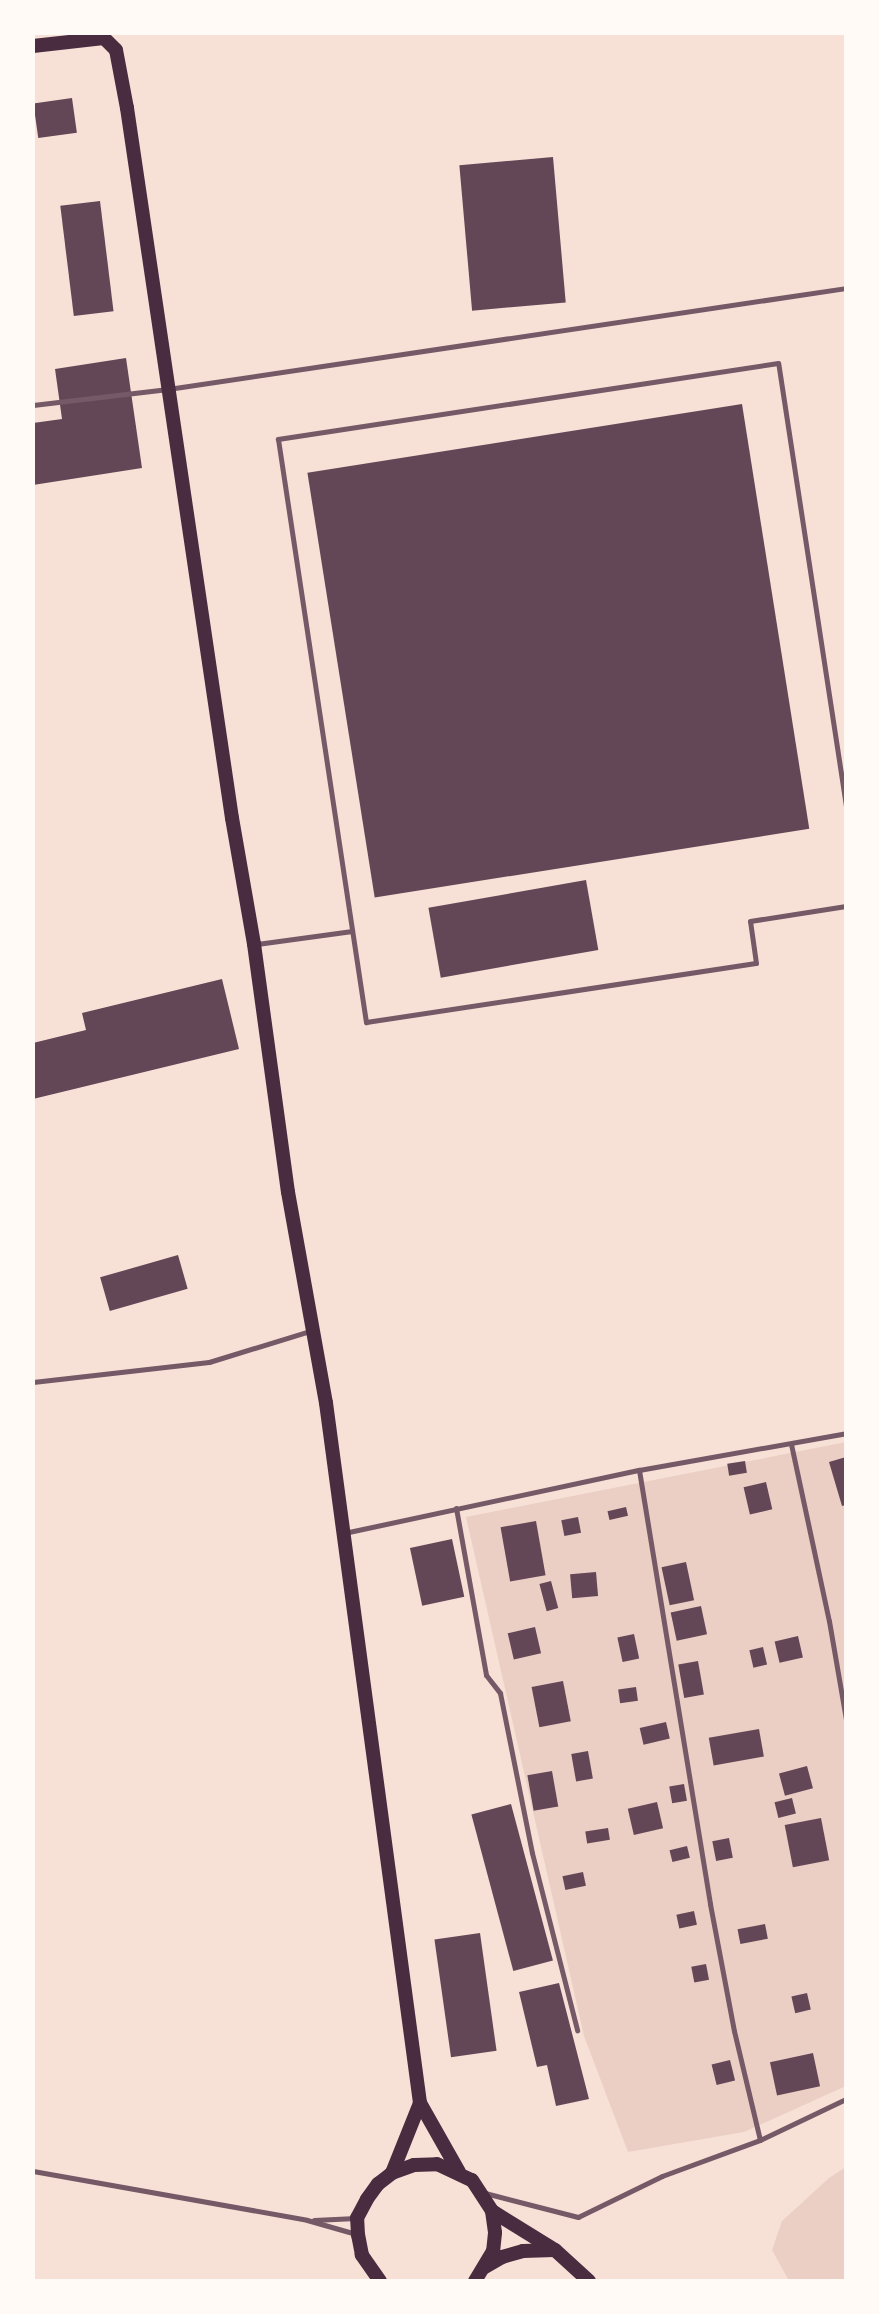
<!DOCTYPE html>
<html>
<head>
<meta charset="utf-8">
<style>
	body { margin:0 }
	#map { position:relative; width:879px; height:2314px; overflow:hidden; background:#f7e1d7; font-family:Roboto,sans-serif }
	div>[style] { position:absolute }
	.green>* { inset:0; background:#ebcfc5 }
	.building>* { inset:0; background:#644757; transform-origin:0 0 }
	.service>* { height:5px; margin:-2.5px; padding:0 2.5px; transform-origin:2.5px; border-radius:2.5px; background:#755966 }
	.secondary>* { height:14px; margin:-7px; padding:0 7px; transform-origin:7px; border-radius:7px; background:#4a2c40 }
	span { translate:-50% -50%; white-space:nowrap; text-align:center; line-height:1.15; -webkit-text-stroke:5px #fffaf5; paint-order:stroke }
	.frame { position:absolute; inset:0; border:35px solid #fffaf5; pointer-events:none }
</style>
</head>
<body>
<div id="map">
	<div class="green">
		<div style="clip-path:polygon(846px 1442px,846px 2086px,744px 2132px,628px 2152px,584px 2036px,466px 1517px)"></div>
		<div style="clip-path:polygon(846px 2167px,846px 2281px,789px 2281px,772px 2250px,782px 2221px,829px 2178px)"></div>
	</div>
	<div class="building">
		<div style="left:72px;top:98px;width:35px;height:39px;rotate:82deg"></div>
		<div style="left:553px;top:157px;width:146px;height:94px;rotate:85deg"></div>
		<div style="left:100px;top:201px;width:111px;height:40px;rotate:83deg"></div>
		<div style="clip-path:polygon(126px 358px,142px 468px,33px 485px,33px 423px,62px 419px,55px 369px)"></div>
		<div style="left:742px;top:404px;width:430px;height:440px;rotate:81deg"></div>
		<div style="left:586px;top:880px;width:71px;height:160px;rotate:80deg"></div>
		<div style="clip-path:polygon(222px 979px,239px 1049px,33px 1099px,33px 1043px,86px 1030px,82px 1013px)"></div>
		<div style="left:178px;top:1255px;width:35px;height:81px;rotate:74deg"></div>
		<div style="clip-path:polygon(846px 1457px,846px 1505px,842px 1506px,829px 1462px)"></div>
		<div style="left:745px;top:1461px;width:12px;height:18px;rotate:81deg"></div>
		<div style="left:766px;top:1482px;width:28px;height:23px;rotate:77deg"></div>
		<div style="left:626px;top:1507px;width:9px;height:19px;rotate:77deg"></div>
		<div style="left:578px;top:1517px;width:16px;height:17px;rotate:79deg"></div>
		<div style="left:536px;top:1521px;width:55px;height:36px;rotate:80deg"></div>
		<div style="left:452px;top:1539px;width:59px;height:43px;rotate:78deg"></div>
		<div style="left:686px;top:1562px;width:39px;height:25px;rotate:78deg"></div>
		<div style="left:596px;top:1572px;width:24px;height:26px;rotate:85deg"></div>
		<div style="left:551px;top:1581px;width:28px;height:12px;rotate:75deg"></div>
		<div style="left:701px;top:1606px;width:29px;height:31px;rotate:78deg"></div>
		<div style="left:535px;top:1627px;width:27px;height:28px;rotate:77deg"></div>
		<div style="left:634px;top:1634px;width:25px;height:17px;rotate:78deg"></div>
		<div style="left:798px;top:1636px;width:22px;height:24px;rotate:77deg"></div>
		<div style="left:763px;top:1647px;width:18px;height:14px;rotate:77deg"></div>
		<div style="left:698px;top:1661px;width:34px;height:20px;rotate:80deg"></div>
		<div style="left:563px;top:1681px;width:41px;height:32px;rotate:79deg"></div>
		<div style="left:636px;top:1687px;width:14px;height:18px;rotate:82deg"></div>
		<div style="left:666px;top:1722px;width:17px;height:27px;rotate:77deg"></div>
		<div style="left:759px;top:1729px;width:28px;height:51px;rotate:80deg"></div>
		<div style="left:588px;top:1751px;width:28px;height:17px;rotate:80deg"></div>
		<div style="left:807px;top:1766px;width:23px;height:29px;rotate:75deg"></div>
		<div style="left:552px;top:1771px;width:36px;height:25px;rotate:80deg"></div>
		<div style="left:684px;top:1784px;width:17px;height:15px;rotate:80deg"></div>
		<div style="left:792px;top:1798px;width:16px;height:18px;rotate:76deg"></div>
		<div style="left:657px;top:1802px;width:27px;height:30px;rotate:77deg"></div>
		<div style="left:511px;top:1804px;width:162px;height:41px;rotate:75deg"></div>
		<div style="left:821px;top:1818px;width:43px;height:37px;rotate:79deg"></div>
		<div style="left:608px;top:1828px;width:12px;height:23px;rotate:81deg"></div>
		<div style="left:729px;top:1838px;width:20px;height:17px;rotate:79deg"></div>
		<div style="left:687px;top:1846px;width:12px;height:18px;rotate:76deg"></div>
		<div style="left:583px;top:1872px;width:14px;height:21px;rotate:78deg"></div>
		<div style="left:694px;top:1911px;width:14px;height:18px;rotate:78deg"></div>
		<div style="left:765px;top:1924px;width:15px;height:28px;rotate:79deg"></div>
		<div style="left:480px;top:1933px;width:119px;height:46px;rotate:82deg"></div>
		<div style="left:706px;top:1964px;width:16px;height:15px;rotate:79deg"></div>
		<div style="clip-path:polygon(559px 1983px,589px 2099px,556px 2106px,547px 2065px,537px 2067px,519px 1992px)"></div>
		<div style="left:807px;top:1993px;width:17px;height:16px;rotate:77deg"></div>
		<div style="left:813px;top:2053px;width:34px;height:44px;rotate:78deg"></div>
		<div style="left:730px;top:2060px;width:21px;height:19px;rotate:76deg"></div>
	</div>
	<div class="service">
		<div style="left:33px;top:405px;width:136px;rotate:-6.8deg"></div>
		<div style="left:168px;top:389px;width:685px;rotate:-8.47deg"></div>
		<div style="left:846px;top:806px;width:448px;rotate:-98.7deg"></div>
		<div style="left:778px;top:363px;width:506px;rotate:171.36deg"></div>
		<div style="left:278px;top:439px;width:590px;rotate:81.42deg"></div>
		<div style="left:366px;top:1022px;width:394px;rotate:-8.6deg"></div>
		<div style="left:756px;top:963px;width:42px;rotate:-98.1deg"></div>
		<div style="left:750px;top:921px;width:97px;rotate:-8.9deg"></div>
		<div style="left:257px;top:944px;width:96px;rotate:-7.8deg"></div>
		<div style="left:33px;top:1382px;width:177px;rotate:-6.5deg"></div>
		<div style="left:209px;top:1362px;width:106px;rotate:-17.1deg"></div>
		<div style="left:791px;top:1444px;width:181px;rotate:77.9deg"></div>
		<div style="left:829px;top:1621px;width:99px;rotate:80.2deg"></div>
		<div style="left:639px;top:1470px;width:440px;rotate:80.7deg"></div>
		<div style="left:710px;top:1904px;width:129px;rotate:79.3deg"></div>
		<div style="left:734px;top:2031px;width:112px;rotate:76.6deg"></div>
		<div style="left:456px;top:1508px;width:170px;rotate:79.8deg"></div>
		<div style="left:486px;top:1675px;width:23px;rotate:52deg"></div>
		<div style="left:500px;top:1693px;width:163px;rotate:78.7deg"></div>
		<div style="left:532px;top:1853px;width:183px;rotate:75.7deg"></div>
		<div style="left:344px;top:1533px;width:302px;rotate:-12.1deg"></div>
		<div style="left:639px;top:1470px;width:210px;rotate:-10.1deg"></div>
		<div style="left:33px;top:2171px;width:278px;rotate:10.1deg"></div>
		<div style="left:307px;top:2220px;width:51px;rotate:15.9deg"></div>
		<div style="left:485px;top:2193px;width:96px;rotate:14.5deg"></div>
		<div style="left:578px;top:2217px;width:93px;rotate:-26deg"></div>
		<div style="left:662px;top:2176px;width:104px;rotate:-20.2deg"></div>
		<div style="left:760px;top:2140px;width:95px;rotate:-25.5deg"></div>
		<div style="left:314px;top:2220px;width:42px;rotate:-2.7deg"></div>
	</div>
	<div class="secondary">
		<div style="left:33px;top:46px;width:71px;rotate:-6.4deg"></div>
		<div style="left:104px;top:38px;width:17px;rotate:45deg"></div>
		<div style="left:116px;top:50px;width:59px;rotate:79.3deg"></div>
		<div style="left:127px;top:108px;width:718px;rotate:81.59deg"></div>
		<div style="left:232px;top:818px;width:128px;rotate:80.1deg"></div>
		<div style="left:254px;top:944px;width:250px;rotate:82.2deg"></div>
		<div style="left:288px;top:1192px;width:214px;rotate:79.8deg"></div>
		<div style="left:326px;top:1403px;width:706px;rotate:82.35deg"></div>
		<div style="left:420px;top:2103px;width:75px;rotate:111.8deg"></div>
		<div style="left:420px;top:2103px;width:79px;rotate:60.5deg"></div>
		<div style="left:492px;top:2211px;width:74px;rotate:31.8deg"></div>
		<div style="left:555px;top:2250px;width:46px;rotate:42.4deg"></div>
		<div style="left:485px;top:2267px;width:20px;rotate:-30deg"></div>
		<div style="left:502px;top:2257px;width:22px;rotate:-16deg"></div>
		<div style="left:523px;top:2251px;width:31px;rotate:-2deg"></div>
		<div style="left:380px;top:2281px;width:32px;rotate:-125deg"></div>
		<div style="left:362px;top:2255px;width:20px;rotate:-101deg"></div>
		<div style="left:358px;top:2235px;width:17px;rotate:-93deg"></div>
		<div style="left:357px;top:2218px;width:21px;rotate:-62deg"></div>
		<div style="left:367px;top:2199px;width:19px;rotate:-54deg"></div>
		<div style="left:378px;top:2184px;width:18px;rotate:-38deg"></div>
		<div style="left:392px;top:2173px;width:23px;rotate:-20deg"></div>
		<div style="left:414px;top:2165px;width:23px;rotate:-2deg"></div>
		<div style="left:437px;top:2164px;width:38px;rotate:25deg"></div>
		<div style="left:472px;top:2180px;width:37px;rotate:57deg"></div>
		<div style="left:492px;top:2211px;width:22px;rotate:82deg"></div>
		<div style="left:495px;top:2233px;width:18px;rotate:96deg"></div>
		<div style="left:493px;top:2251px;width:35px;rotate:121deg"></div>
	</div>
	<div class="frame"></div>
</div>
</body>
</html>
